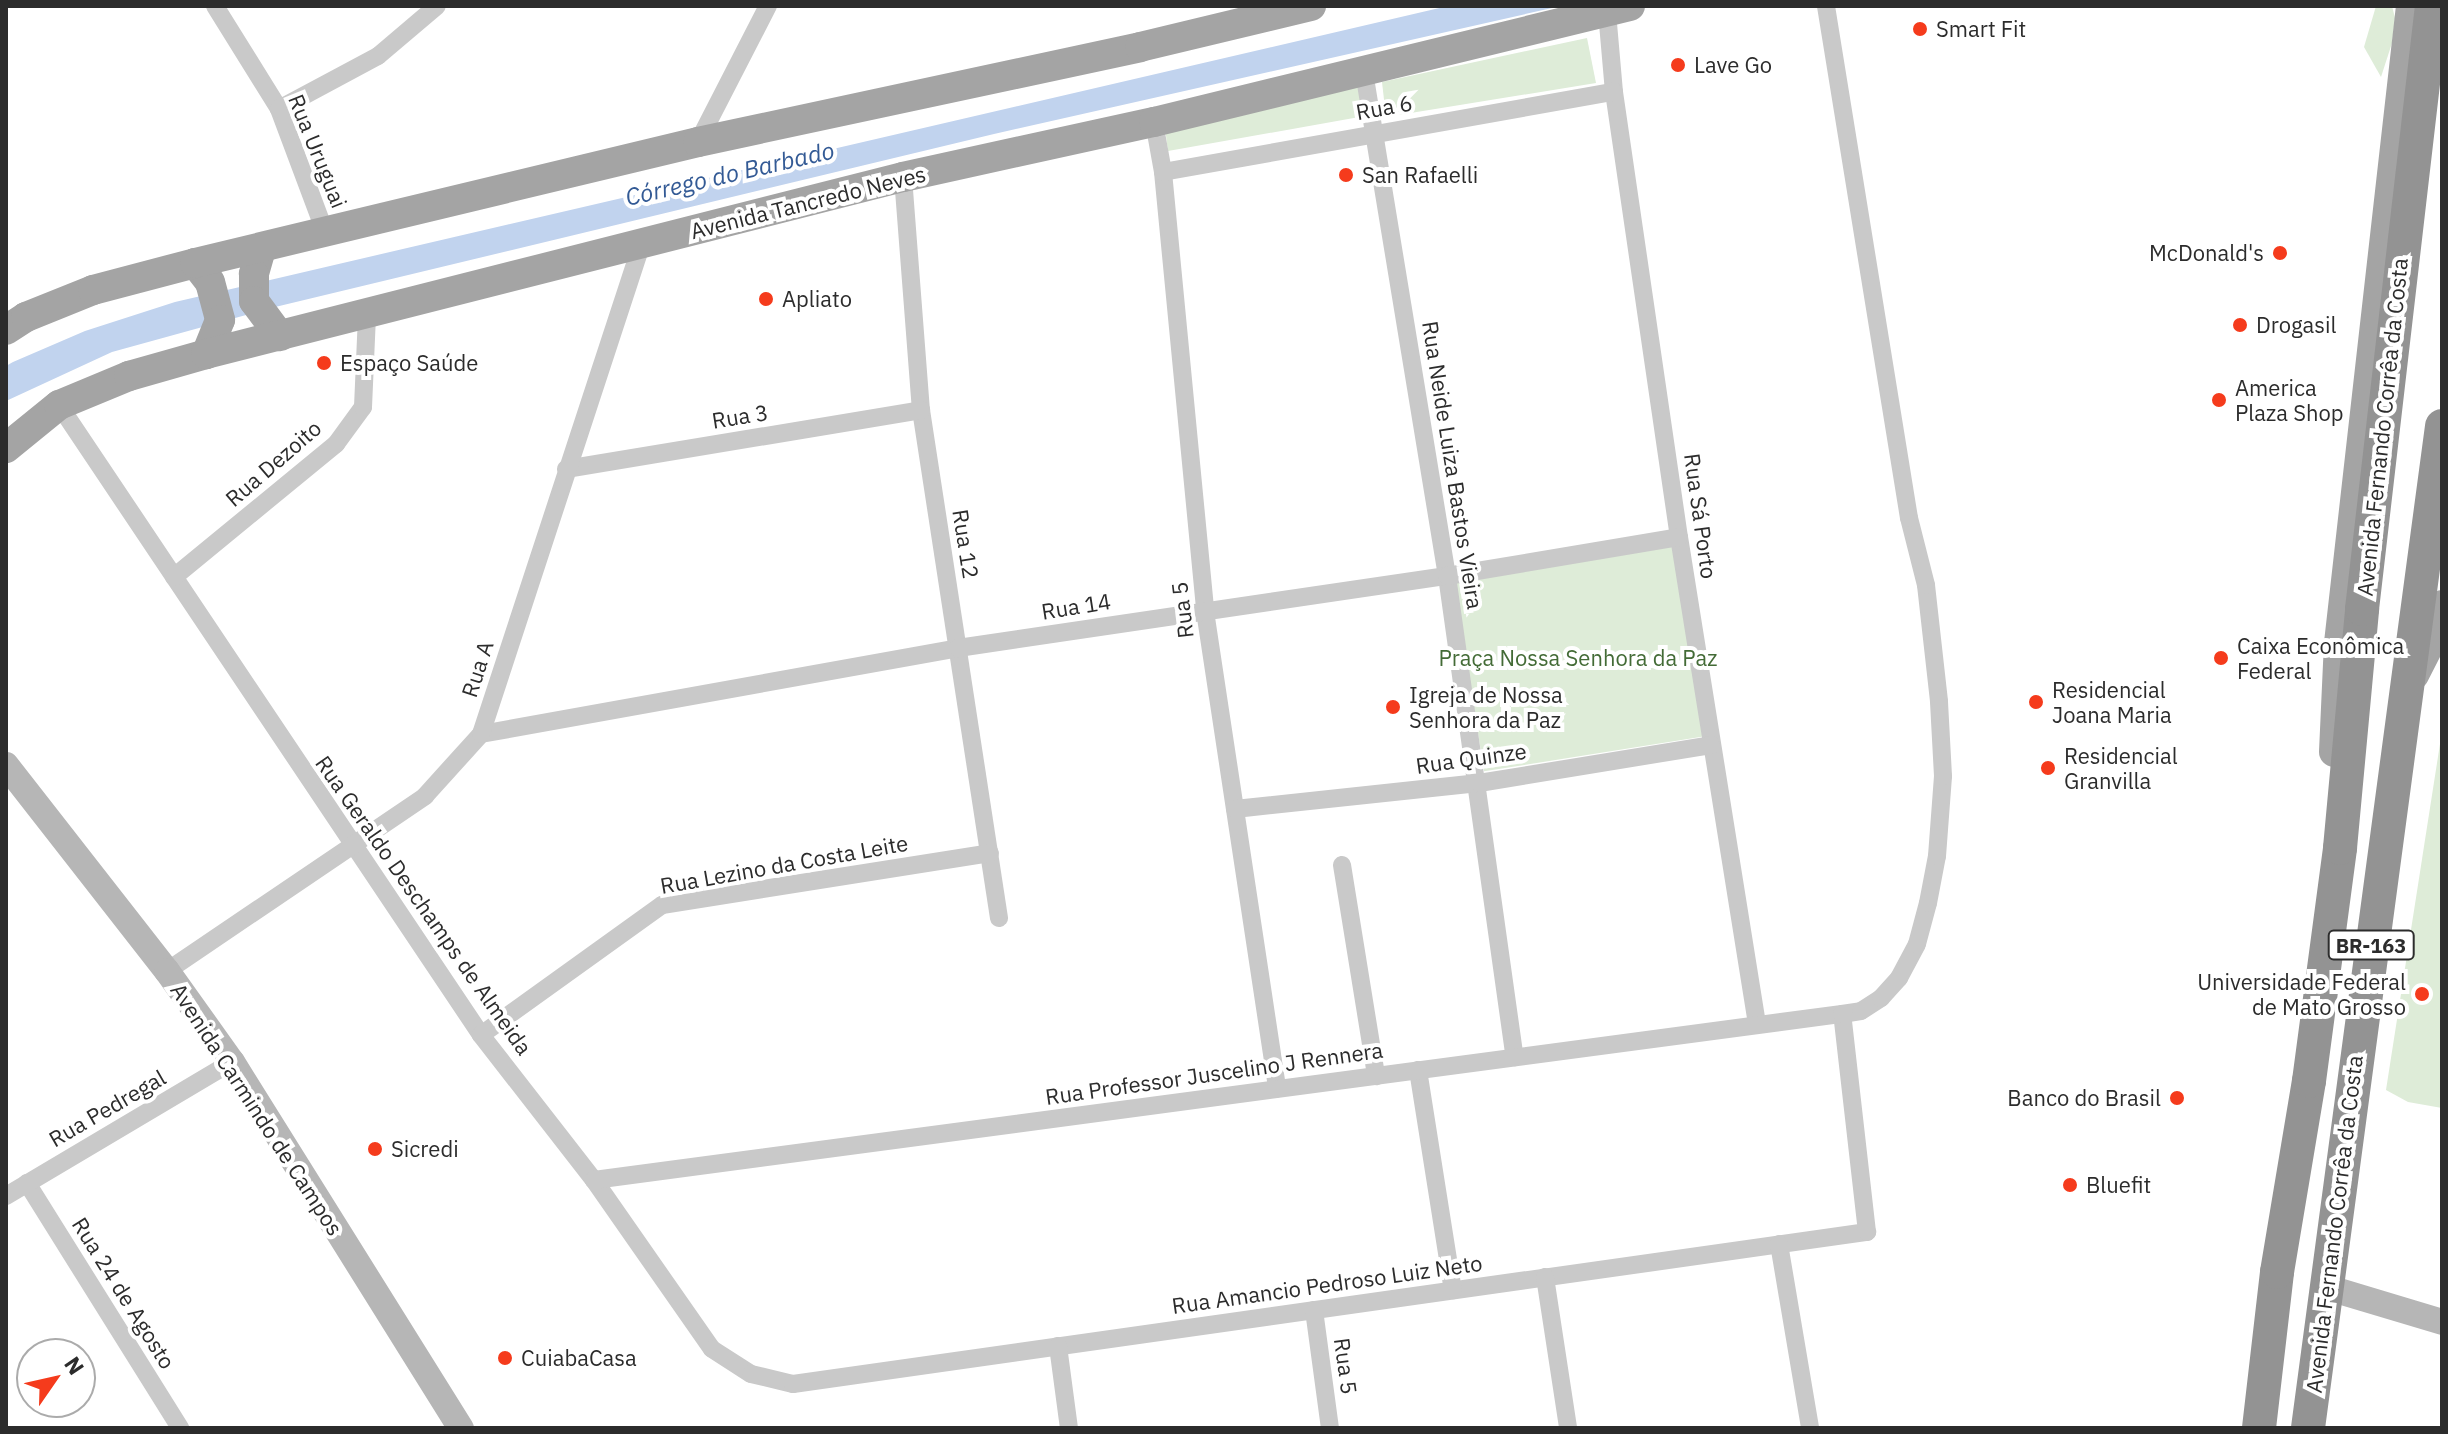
<!DOCTYPE html>
<html>
<head>
<meta charset="utf-8">
<style>
	body { margin:0 }
	#map { position:relative; width:2448px; height:1434px; overflow:hidden; background:#fff; font-family:"IBM Plex Sans",sans-serif }
	div>[style] { position:absolute }
	.green>* { inset:0; background:#deecd8; transform-origin:0 0 }
	.water>* { inset:0; background:#c1d3ee }
	.street>* { height:18px; margin:-9px; padding:0 9px; transform-origin:9px; border-radius:9px; background:#c9c9c9 }
	.secondary>* { height:26px; margin:-13px; padding:0 13px; transform-origin:13px; border-radius:13px; background:#b6b6b6 }
	.primary>* { height:30px; margin:-15px; padding:0 15px; transform-origin:15px; border-radius:15px; background:#a4a4a4 }
	.highway>* { height:34px; margin:-17px; padding:0 17px; transform-origin:17px; border-radius:17px; background:#939393 }
	.highway-bridge>* { height:34px; margin:-17px; padding:0 17px; transform-origin:17px; border-radius:17px; background:#939393 }
	.dots>* { width:22px; height:22px; translate:-50% -50%; box-sizing:border-box; border:4px solid #fff; border-radius:50% }
	span { translate:-50% -50%; white-space:nowrap; text-align:center; line-height:1.15; -webkit-text-stroke:8px #fff; paint-order:stroke }
	.shield-label span { padding:2px 6px; background:#fff; border:2px solid; border-radius:6px; -webkit-text-stroke-width:0 }
	.shield-label { font-size:20px; color:#2c2c2c; font-weight:700 }
	.poi-label { font-size:22px; color:#2c2c2c }
	.left { translate:0 -50%; text-align:left }
	.right { translate:-100% -50%; text-align:right }
	.street-label { font-size:22px; color:#2c2c2c }
	.park-label { font-size:22px; color:#436b36 }
	.water-label { font-size:24px; color:#335a95; font-style:italic }
	.frame { position:absolute; inset:0; border:8px solid #2c2c2c; pointer-events:none }
	.north { position:absolute; left:16px; top:1338px; width:80px; height:80px; box-sizing:border-box; background:#fff; border:2px solid #ababab; border-radius:50%; rotate:56deg; font-size:22px; font-weight:700; line-height:32px; text-align:center; color:#2c2c2c }
	.north::after { content:''; display:block; margin:auto; width:28px; height:36px; background:#f53b1c; clip-path:polygon(50% 0,100% 100%,50% 72%,0 100%) }
</style>
</head>
<body>
<div id="map">
	<div class="green">
		<div style="clip-path:polygon(2376px 6px,2392px 6px,2395px 18px,2392px 43px,2381px 77px,2364px 47px)"></div>
		<div style="clip-path:polygon(1587px 38px,1596px 83px,1386px 117px,1382px 82px)"></div>
		<div style="clip-path:polygon(1360px 78px,1365px 116px,1168px 151px,1165px 128px)"></div>
		<div style="left:1673px;top:545px;width:194px;height:222px;rotate:81deg"></div>
		<div style="clip-path:polygon(2442px 731px,2442px 1108px,2408px 1102px,2386px 1090px)"></div>
	</div>
	<div class="water">
		<div style="clip-path:polygon(1448px 6px,1561px 6px,994px 134px,271px 308px,112px 352px,6px 401px,6px 366px,13px 362px,85px 331px,175px 302px)"></div>
	</div>
	<div class="street">
		<div style="left:215px;top:6px;width:121px;rotate:58.1deg"></div>
		<div style="left:279px;top:109px;width:131px;rotate:69.5deg"></div>
		<div style="left:1607px;top:12px;width:80px;rotate:85deg"></div>
		<div style="left:1614px;top:92px;width:450px;rotate:81.7deg"></div>
		<div style="left:1679px;top:537px;width:494px;rotate:80.9deg"></div>
		<div style="left:1364px;top:72px;width:511px;rotate:80.65deg"></div>
		<div style="left:1447px;top:576px;width:486px;rotate:82deg"></div>
		<div style="left:279px;top:109px;width:112px;rotate:-28.2deg"></div>
		<div style="left:378px;top:56px;width:77px;rotate:-40.3deg"></div>
		<div style="left:1154px;top:122px;width:51px;rotate:79.8deg"></div>
		<div style="left:1163px;top:172px;width:441px;rotate:84.5deg"></div>
		<div style="left:1205px;top:611px;width:483px;rotate:81.4deg"></div>
		<div style="left:698px;top:142px;width:153px;rotate:-62.8deg"></div>
		<div style="left:1163px;top:172px;width:458px;rotate:-10.1deg"></div>
		<div style="left:903px;top:177px;width:234px;rotate:85.6deg"></div>
		<div style="left:921px;top:410px;width:514px;rotate:81.27deg"></div>
		<div style="left:59px;top:405px;width:758px;rotate:56.18deg"></div>
		<div style="left:481px;top:1035px;width:184px;rotate:52.1deg"></div>
		<div style="left:594px;top:1180px;width:206px;rotate:55.1deg"></div>
		<div style="left:712px;top:1349px;width:46px;rotate:32.7deg"></div>
		<div style="left:751px;top:1374px;width:43px;rotate:13.4deg"></div>
		<div style="left:793px;top:1384px;width:1085px;rotate:-8.06deg"></div>
		<div style="left:1867px;top:1232px;width:219px;rotate:-96.5deg"></div>
		<div style="left:566px;top:469px;width:360px;rotate:-9.4deg"></div>
		<div style="left:174px;top:577px;width:210px;rotate:-39.4deg"></div>
		<div style="left:336px;top:444px;width:46px;rotate:-53.9deg"></div>
		<div style="left:363px;top:407px;width:93px;rotate:-87.5deg"></div>
		<div style="left:481px;top:734px;width:485px;rotate:-10.2deg"></div>
		<div style="left:958px;top:648px;width:494px;rotate:-8.4deg"></div>
		<div style="left:1447px;top:576px;width:235px;rotate:-9.5deg"></div>
		<div style="left:1235px;top:809px;width:245px;rotate:-6.1deg"></div>
		<div style="left:1479px;top:783px;width:235px;rotate:-9.3deg"></div>
		<div style="left:1342px;top:865px;width:214px;rotate:80.8deg"></div>
		<div style="left:167px;top:971px;width:312px;rotate:-34.1deg"></div>
		<div style="left:425px;top:796px;width:84px;rotate:-47.9deg"></div>
		<div style="left:481px;top:734px;width:517px;rotate:-71.85deg"></div>
		<div style="left:481px;top:1035px;width:223px;rotate:-35.7deg"></div>
		<div style="left:662px;top:905px;width:332px;rotate:-9deg"></div>
		<div style="left:1418px;top:1070px;width:223px;rotate:81deg"></div>
		<div style="left:594px;top:1180px;width:1259px;rotate:-7.58deg"></div>
		<div style="left:1842px;top:1014px;width:19px;rotate:-9deg"></div>
		<div style="left:1861px;top:1011px;width:24px;rotate:-33deg"></div>
		<div style="left:1881px;top:998px;width:27px;rotate:-48deg"></div>
		<div style="left:1899px;top:978px;width:38px;rotate:-62deg"></div>
		<div style="left:1917px;top:944px;width:42px;rotate:-75deg"></div>
		<div style="left:1928px;top:903px;width:48px;rotate:-79.2deg"></div>
		<div style="left:1937px;top:856px;width:80px;rotate:-85.7deg"></div>
		<div style="left:1943px;top:776px;width:75px;rotate:-93.1deg"></div>
		<div style="left:1939px;top:701px;width:117px;rotate:-96.4deg"></div>
		<div style="left:1926px;top:585px;width:69px;rotate:-104.2deg"></div>
		<div style="left:1909px;top:518px;width:519px;rotate:-99.21deg"></div>
		<div style="left:27px;top:1183px;width:289px;rotate:58deg"></div>
		<div style="left:6px;top:1196px;width:263px;rotate:-30.7deg"></div>
		<div style="left:1779px;top:1244px;width:187px;rotate:80.4deg"></div>
		<div style="left:1545px;top:1277px;width:153px;rotate:81.3deg"></div>
		<div style="left:1314px;top:1310px;width:119px;rotate:82.3deg"></div>
		<div style="left:1058px;top:1346px;width:83px;rotate:82.4deg"></div>
	</div>
	<div class="secondary">
		<div style="left:6px;top:765px;width:261px;rotate:52deg"></div>
		<div style="left:167px;top:971px;width:112px;rotate:54.5deg"></div>
		<div style="left:232px;top:1062px;width:432px;rotate:58deg"></div>
		<div style="left:2329px;top:1288px;width:118px;rotate:16.7deg"></div>
	</div>
	<div class="primary">
		<div style="left:261px;top:249px;width:26px;rotate:106deg"></div>
		<div style="left:254px;top:274px;width:27px;rotate:90deg"></div>
		<div style="left:254px;top:301px;width:44px;rotate:53.4deg"></div>
		<div style="left:195px;top:263px;width:24px;rotate:52deg"></div>
		<div style="left:210px;top:282px;width:39px;rotate:75deg"></div>
		<div style="left:220px;top:320px;width:37px;rotate:112deg"></div>
		<div style="left:6px;top:330px;width:24px;rotate:-33deg"></div>
		<div style="left:26px;top:317px;width:72px;rotate:-21.9deg"></div>
		<div style="left:93px;top:290px;width:106px;rotate:-14.8deg"></div>
		<div style="left:195px;top:263px;width:517px;rotate:-13.53deg"></div>
		<div style="left:698px;top:142px;width:452px;rotate:-12.1deg"></div>
		<div style="left:1140px;top:47px;width:176px;rotate:-13.5deg"></div>
		<div style="left:6px;top:448px;width:68px;rotate:-39.1deg"></div>
		<div style="left:59px;top:405px;width:76px;rotate:-22.5deg"></div>
		<div style="left:129px;top:376px;width:80px;rotate:-15.9deg"></div>
		<div style="left:206px;top:354px;width:719px;rotate:-14.25deg"></div>
		<div style="left:903px;top:177px;width:257px;rotate:-12.4deg"></div>
		<div style="left:1154px;top:122px;width:490px;rotate:-13.7deg"></div>
		<div style="left:2414px;top:675px;width:34px;rotate:-63deg"></div>
		<div style="left:2429px;top:645px;width:42px;rotate:-72deg"></div>
		<div style="left:2334px;top:752px;width:109px;rotate:-87.4deg"></div>
		<div style="left:2339px;top:643px;width:641px;rotate:-83.55deg"></div>
	</div>
	<div class="highway">
		<div style="left:2259px;top:1428px;width:157px;rotate:-83.4deg"></div>
		<div style="left:2277px;top:1272px;width:194px;rotate:-80.5deg"></div>
		<div style="left:2309px;top:1081px;width:235px;rotate:-82.4deg"></div>
		<div style="left:2340px;top:848px;width:240px;rotate:-84.7deg"></div>
		<div style="left:2308px;top:1428px;width:1011px;rotate:-82.38deg"></div>
	</div>
	<div class="highway-bridge">
		<div style="left:2362px;top:609px;width:607px;rotate:-83.38deg"></div>
	</div>
	<div class="dots">
		<div style="left:1920px;top:29px;background:#f53b1c"></div>
		<div style="left:1678px;top:65px;background:#f53b1c"></div>
		<div style="left:1346px;top:175px;background:#f53b1c"></div>
		<div style="left:2280px;top:253px;background:#f53b1c"></div>
		<div style="left:766px;top:299px;background:#f53b1c"></div>
		<div style="left:2240px;top:325px;background:#f53b1c"></div>
		<div style="left:324px;top:363px;background:#f53b1c"></div>
		<div style="left:2219px;top:400px;background:#f53b1c"></div>
		<div style="left:2221px;top:658px;background:#f53b1c"></div>
		<div style="left:2036px;top:702px;background:#f53b1c"></div>
		<div style="left:1393px;top:707px;background:#f53b1c"></div>
		<div style="left:2048px;top:768px;background:#f53b1c"></div>
		<div style="left:2422px;top:994px;background:#f53b1c"></div>
		<div style="left:2177px;top:1098px;background:#f53b1c"></div>
		<div style="left:375px;top:1149px;background:#f53b1c"></div>
		<div style="left:2070px;top:1185px;background:#f53b1c"></div>
		<div style="left:505px;top:1358px;background:#f53b1c"></div>
	</div>
	<div class="shield-label">
		<span style="left:2371px;top:945px">BR-163</span>
	</div>
	<div class="poi-label">
		<span class="left" style="left:1936px;top:29px">Smart Fit</span>
		<span class="left" style="left:1694px;top:65px">Lave Go</span>
		<span class="left" style="left:1362px;top:175px">San Rafaelli</span>
		<span class="right" style="left:2264px;top:253px">McDonald's</span>
		<span class="left" style="left:782px;top:299px">Apliato</span>
		<span class="left" style="left:2256px;top:325px">Drogasil</span>
		<span class="left" style="left:340px;top:363px">Espaço Saúde</span>
		<span class="left" style="left:2235px;top:400px">America<br>Plaza Shop</span>
		<span class="left" style="left:2237px;top:658px">Caixa Econômica<br>Federal</span>
		<span class="left" style="left:2052px;top:702px">Residencial<br>Joana Maria</span>
		<span class="left" style="left:1409px;top:707px">Igreja de Nossa<br>Senhora da Paz</span>
		<span class="left" style="left:2064px;top:768px">Residencial<br>Granvilla</span>
		<span class="right" style="left:2406px;top:994px">Universidade Federal<br>de Mato Grosso</span>
		<span class="right" style="left:2161px;top:1098px">Banco do Brasil</span>
		<span class="left" style="left:391px;top:1149px">Sicredi</span>
		<span class="left" style="left:2086px;top:1185px">Bluefit</span>
		<span class="left" style="left:521px;top:1358px">CuiabaCasa</span>
	</div>
	<div class="street-label">
		<span style="left:1384px;top:107px;rotate:-10deg">Rua 6</span>
		<span style="left:318px;top:151px;rotate:68deg">Rua Uruguai</span>
		<span style="left:808px;top:202px;rotate:-14deg">Avenida Tancredo Neves</span>
		<span style="left:740px;top:416px;rotate:-9deg">Rua 3</span>
		<span style="left:2382px;top:427px;rotate:-84deg">Avenida Fernando Corrêa da Costa</span>
		<span style="left:273px;top:463px;rotate:-41deg">Rua Dezoito</span>
		<span style="left:1453px;top:465px;rotate:81deg">Rua Neide Luiza Bastos Vieira</span>
		<span style="left:1701px;top:516px;rotate:82deg">Rua Sá Porto</span>
		<span style="left:966px;top:544px;rotate:81deg">Rua 12</span>
		<span style="left:1076px;top:606px;rotate:-9deg">Rua 14</span>
		<span style="left:1182px;top:610px;rotate:-97deg">Rua 5</span>
		<span style="left:477px;top:669px;rotate:-72deg">Rua A</span>
		<span style="left:1471px;top:758px;rotate:-8deg">Rua Quinze</span>
		<span style="left:784px;top:864px;rotate:-10deg">Rua Lezino da Costa Leite</span>
		<span style="left:424px;top:905px;rotate:55deg">Rua Geraldo Deschamps de Almeida</span>
		<span style="left:1214px;top:1073px;rotate:-8deg">Rua Professor Juscelino J Rennera</span>
		<span style="left:107px;top:1108px;rotate:-30deg">Rua Pedregal</span>
		<span style="left:257px;top:1109px;rotate:57deg">Avenida Carmindo de Campos</span>
		<span style="left:2334px;top:1224px;rotate:-83deg">Avenida Fernando Corrêa da Costa</span>
		<span style="left:1327px;top:1284px;rotate:-8deg">Rua Amancio Pedroso Luiz Neto</span>
		<span style="left:124px;top:1293px;rotate:58deg">Rua 24 de Agosto</span>
		<span style="left:1346px;top:1366px;rotate:82deg">Rua 5</span>
	</div>
	<div class="park-label">
		<span style="left:1578px;top:658px">Praça Nossa Senhora da Paz</span>
	</div>
	<div class="water-label">
		<span style="left:730px;top:174px;rotate:-13deg">Córrego do Barbado</span>
	</div>
	<div class="frame"></div>
	<div class="north">N</div>
</div>
</body>
</html>
